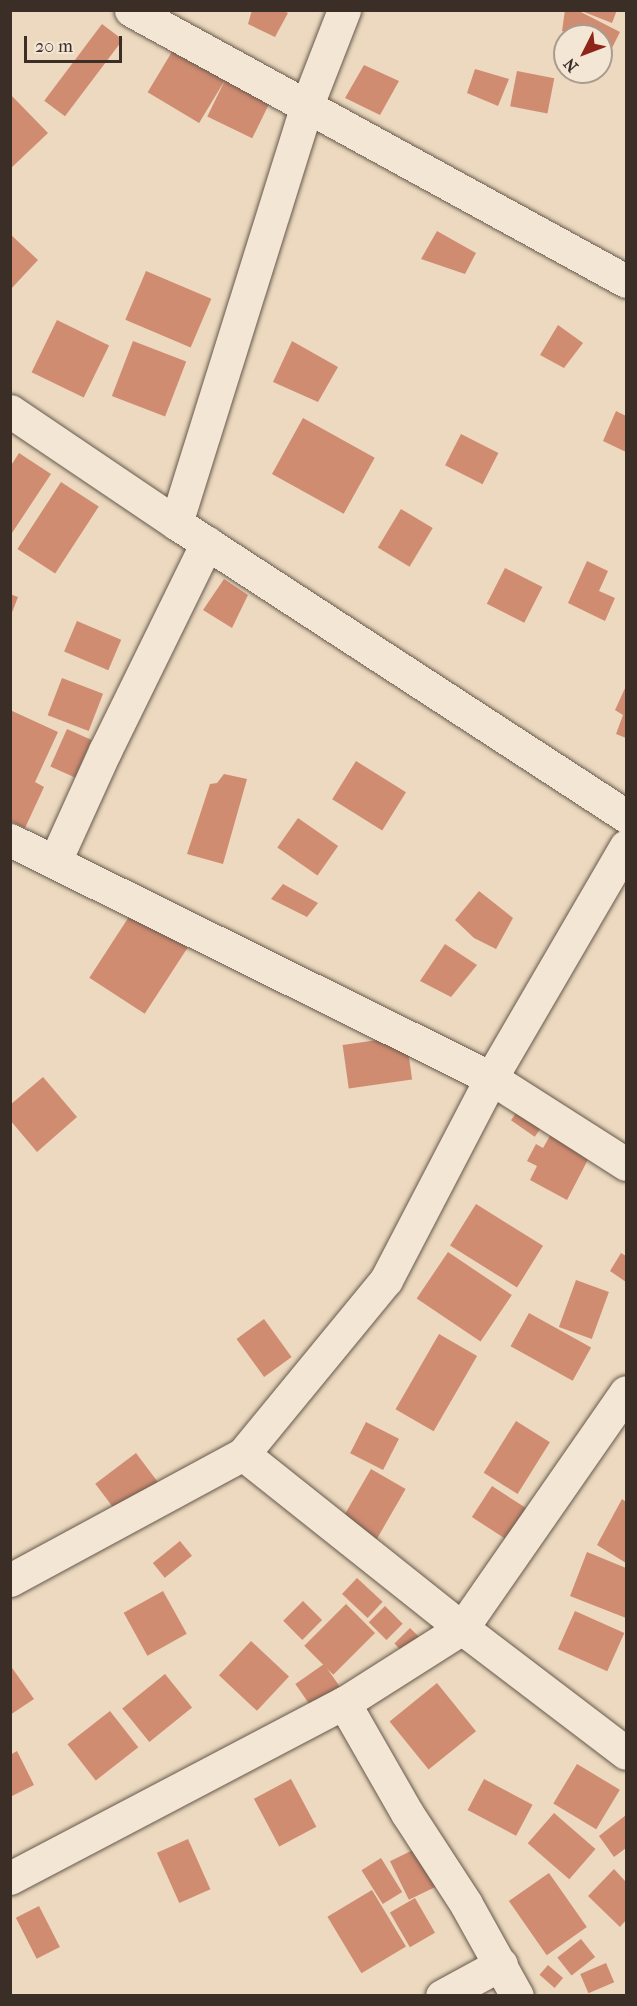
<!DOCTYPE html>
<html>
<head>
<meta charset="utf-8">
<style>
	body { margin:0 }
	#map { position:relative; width:637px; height:2006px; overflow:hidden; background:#ecd9bf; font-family:"IM FELL French Canon",serif }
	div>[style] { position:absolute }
	.building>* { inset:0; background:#d08c71; transform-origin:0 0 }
	.roads { filter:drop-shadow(0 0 2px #67594c) drop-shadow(0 0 2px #67594c) }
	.minor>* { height:33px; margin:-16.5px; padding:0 16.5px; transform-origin:16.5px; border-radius:16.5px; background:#f3e6d5 }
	span { translate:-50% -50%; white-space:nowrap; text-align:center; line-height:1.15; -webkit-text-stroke:5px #f3e6d5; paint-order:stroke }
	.frame { position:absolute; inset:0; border:12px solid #3b2e26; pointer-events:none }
	.north { position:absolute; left:553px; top:24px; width:60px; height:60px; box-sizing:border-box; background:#f3e6d5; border:2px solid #a99c8f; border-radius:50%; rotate:228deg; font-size:16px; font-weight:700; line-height:24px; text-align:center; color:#3b2e26 }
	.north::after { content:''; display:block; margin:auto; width:21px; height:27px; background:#8f2418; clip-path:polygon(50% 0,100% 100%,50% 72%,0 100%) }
	.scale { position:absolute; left:24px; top:36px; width:98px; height:27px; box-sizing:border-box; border:3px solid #3b2e26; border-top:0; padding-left:8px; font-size:18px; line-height:21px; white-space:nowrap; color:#3b2e26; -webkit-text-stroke:4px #f3e6d5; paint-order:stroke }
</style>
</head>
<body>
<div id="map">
	<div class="building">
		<div style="clip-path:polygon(252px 10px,282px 10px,288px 13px,275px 37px,248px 24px)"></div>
		<div style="clip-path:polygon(565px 10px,577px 10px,620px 32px,611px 50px,601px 46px,601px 36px,576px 36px,562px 31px)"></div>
		<div style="clip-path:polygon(579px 10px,617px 10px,612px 23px)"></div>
		<div style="left:102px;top:24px;width:26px;height:96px;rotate:37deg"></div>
		<div style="left:176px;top:45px;width:60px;height:55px;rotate:31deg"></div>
		<div style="clip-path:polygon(364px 65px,399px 81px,380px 115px,345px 98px)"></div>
		<div style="clip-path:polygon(475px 69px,509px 79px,498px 106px,467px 93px)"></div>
		<div style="left:517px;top:71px;width:38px;height:36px;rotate:11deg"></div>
		<div style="left:227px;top:76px;width:50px;height:45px;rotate:26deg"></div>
		<div style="clip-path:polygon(10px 94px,48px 133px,10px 169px)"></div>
		<div style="clip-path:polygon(437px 231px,476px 253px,465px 274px,421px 259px)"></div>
		<div style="clip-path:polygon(10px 234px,38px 260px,10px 290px)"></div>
		<div style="left:146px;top:271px;width:71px;height:53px;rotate:23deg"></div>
		<div style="left:57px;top:320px;width:58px;height:58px;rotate:26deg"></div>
		<div style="clip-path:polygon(558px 325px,583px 343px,564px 368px,540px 355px)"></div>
		<div style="left:133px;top:341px;width:57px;height:59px;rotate:21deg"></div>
		<div style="clip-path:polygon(292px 341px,338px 367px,318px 402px,273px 382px)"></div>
		<div style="clip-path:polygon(616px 411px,626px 416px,626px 452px,603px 441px)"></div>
		<div style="left:303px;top:418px;width:82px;height:64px;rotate:29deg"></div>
		<div style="left:461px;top:434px;width:42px;height:35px;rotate:27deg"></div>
		<div style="clip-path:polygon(19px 453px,51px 474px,10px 536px,10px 467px)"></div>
		<div style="left:61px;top:482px;width:45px;height:80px;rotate:33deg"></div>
		<div style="left:401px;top:509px;width:37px;height:45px;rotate:31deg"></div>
		<div style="clip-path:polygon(587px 561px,608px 571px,599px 591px,615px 598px,605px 621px,568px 603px)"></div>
		<div style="left:505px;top:568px;width:42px;height:40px;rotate:27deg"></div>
		<div style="clip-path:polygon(224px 579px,248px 595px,232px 628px,203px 610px)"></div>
		<div style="clip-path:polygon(10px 594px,18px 597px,11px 615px,10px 615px)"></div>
		<div style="left:77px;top:621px;width:48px;height:33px;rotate:23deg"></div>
		<div style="left:62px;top:678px;width:44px;height:40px;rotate:21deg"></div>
		<div style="clip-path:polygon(626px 686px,626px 738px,616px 734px,623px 715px,615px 710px)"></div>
		<div style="clip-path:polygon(10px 710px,58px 732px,35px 782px,44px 787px,25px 828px,10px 821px)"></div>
		<div style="left:67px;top:729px;width:27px;height:41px;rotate:24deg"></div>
		<div style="left:356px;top:761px;width:59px;height:45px;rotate:32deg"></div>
		<div style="clip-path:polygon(224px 774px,247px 779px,223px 864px,187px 854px,210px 784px,217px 783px)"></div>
		<div style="left:298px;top:818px;width:49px;height:36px;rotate:35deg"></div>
		<div style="clip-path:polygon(283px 884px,318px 903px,307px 917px,271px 899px)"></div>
		<div style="clip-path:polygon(479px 891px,513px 918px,496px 949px,474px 938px,455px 920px)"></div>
		<div style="left:134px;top:909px;width:66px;height:82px;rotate:33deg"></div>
		<div style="clip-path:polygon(445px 944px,477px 965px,451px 997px,420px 981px)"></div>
		<div style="left:406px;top:1036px;width:44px;height:64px;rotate:82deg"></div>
		<div style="clip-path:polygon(43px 1077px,77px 1117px,37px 1152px,10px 1120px,10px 1105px)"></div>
		<div style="left:523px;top:1103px;width:29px;height:21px;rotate:35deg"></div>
		<div style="clip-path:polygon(554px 1129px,593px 1150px,567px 1200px,530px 1180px,537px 1166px,527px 1161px,536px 1144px,543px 1148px)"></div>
		<div style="left:476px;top:1204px;width:79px;height:49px;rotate:32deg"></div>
		<div style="left:448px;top:1252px;width:77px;height:56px;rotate:34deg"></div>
		<div style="clip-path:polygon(621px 1253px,626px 1256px,626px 1282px,610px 1271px)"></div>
		<div style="left:576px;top:1280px;width:35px;height:50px;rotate:20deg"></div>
		<div style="left:529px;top:1313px;width:71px;height:38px;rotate:29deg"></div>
		<div style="left:264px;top:1319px;width:47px;height:34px;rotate:54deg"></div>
		<div style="left:439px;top:1334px;width:44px;height:87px;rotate:30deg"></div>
		<div style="left:516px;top:1421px;width:40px;height:61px;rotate:32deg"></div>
		<div style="left:366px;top:1422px;width:37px;height:35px;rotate:27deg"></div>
		<div style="left:136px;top:1453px;width:40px;height:51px;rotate:53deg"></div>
		<div style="left:371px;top:1469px;width:40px;height:65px;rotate:30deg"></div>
		<div style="left:492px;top:1486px;width:46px;height:37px;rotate:33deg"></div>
		<div style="clip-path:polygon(622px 1499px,626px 1502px,626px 1563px,597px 1545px)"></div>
		<div style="left:180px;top:1541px;width:19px;height:35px;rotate:51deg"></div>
		<div style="clip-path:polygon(587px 1552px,626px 1568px,626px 1618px,570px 1596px)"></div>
		<div style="left:357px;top:1578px;width:35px;height:22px;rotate:43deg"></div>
		<div style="left:163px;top:1591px;width:49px;height:45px;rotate:61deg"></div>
		<div style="left:303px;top:1601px;width:27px;height:28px;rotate:45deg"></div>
		<div style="left:346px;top:1604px;width:41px;height:59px;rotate:45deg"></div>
		<div style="left:385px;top:1606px;width:25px;height:23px;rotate:45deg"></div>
		<div style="left:575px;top:1611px;width:54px;height:42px;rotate:24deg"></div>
		<div style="left:410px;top:1628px;width:21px;height:22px;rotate:45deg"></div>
		<div style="left:251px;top:1641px;width:52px;height:47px;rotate:43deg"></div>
		<div style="left:324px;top:1664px;width:28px;height:35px;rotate:55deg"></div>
		<div style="clip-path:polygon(10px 1665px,34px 1699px,10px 1715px)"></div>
		<div style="left:165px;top:1674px;width:43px;height:55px;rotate:51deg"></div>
		<div style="left:437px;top:1683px;width:62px;height:61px;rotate:51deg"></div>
		<div style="left:110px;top:1711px;width:46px;height:54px;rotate:52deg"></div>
		<div style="clip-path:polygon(17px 1751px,34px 1785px,10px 1797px,10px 1755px)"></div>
		<div style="left:577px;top:1764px;width:50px;height:46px;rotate:31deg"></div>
		<div style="left:291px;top:1779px;width:54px;height:42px;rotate:62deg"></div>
		<div style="left:484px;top:1779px;width:55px;height:35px;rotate:28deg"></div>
		<div style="left:554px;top:1813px;width:55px;height:40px;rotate:41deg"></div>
		<div style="clip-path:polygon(626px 1815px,626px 1848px,614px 1857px,599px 1836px)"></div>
		<div style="left:188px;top:1839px;width:55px;height:34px;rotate:66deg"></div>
		<div style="left:417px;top:1848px;width:43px;height:30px;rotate:64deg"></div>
		<div style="left:381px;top:1858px;width:40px;height:23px;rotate:58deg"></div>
		<div style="clip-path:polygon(614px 1869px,626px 1882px,626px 1920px,620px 1927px,588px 1896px)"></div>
		<div style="left:549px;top:1873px;width:66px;height:49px;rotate:55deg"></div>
		<div style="left:372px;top:1890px;width:66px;height:52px;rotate:59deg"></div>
		<div style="left:415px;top:1898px;width:40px;height:29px;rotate:60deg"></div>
		<div style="left:39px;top:1906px;width:46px;height:26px;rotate:63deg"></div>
		<div style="left:581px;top:1939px;width:23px;height:30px;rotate:52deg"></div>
		<div style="left:606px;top:1963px;width:21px;height:28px;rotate:67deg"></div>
		<div style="left:548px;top:1965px;width:20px;height:13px;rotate:41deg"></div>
	</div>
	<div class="roads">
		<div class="minor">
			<div style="left:131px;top:10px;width:564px;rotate:28.7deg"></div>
			<div style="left:10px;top:411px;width:200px;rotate:34deg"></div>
			<div style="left:176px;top:523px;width:537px;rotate:33.07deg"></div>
			<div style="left:176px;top:523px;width:438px;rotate:-72.6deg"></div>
			<div style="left:307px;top:105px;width:102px;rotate:-68.7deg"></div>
			<div style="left:10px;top:840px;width:537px;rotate:26.33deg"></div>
			<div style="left:491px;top:1078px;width:160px;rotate:32.5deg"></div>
			<div style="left:55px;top:861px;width:121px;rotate:-65.6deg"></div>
			<div style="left:105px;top:751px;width:232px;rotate:-63.9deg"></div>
			<div style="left:243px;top:1454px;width:280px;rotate:38.5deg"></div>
			<div style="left:462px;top:1628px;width:206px;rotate:37.3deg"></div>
			<div style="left:10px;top:1580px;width:265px;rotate:-28.4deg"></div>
			<div style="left:243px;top:1454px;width:225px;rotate:-50.6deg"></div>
			<div style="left:386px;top:1280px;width:228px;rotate:-62.5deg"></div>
			<div style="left:491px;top:1078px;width:268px;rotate:-59.8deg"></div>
			<div style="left:344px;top:1703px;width:127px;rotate:60.2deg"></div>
			<div style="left:407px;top:1813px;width:108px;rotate:57deg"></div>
			<div style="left:466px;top:1904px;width:105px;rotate:61deg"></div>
			<div style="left:10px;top:1878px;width:377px;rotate:-27.7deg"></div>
			<div style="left:344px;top:1703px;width:140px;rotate:-32.4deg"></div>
			<div style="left:462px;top:1628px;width:287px;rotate:-55.2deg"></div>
			<div style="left:442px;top:1996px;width:67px;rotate:-28.5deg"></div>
		</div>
	</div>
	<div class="frame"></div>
	<div class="north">N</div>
	<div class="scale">20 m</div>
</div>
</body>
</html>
